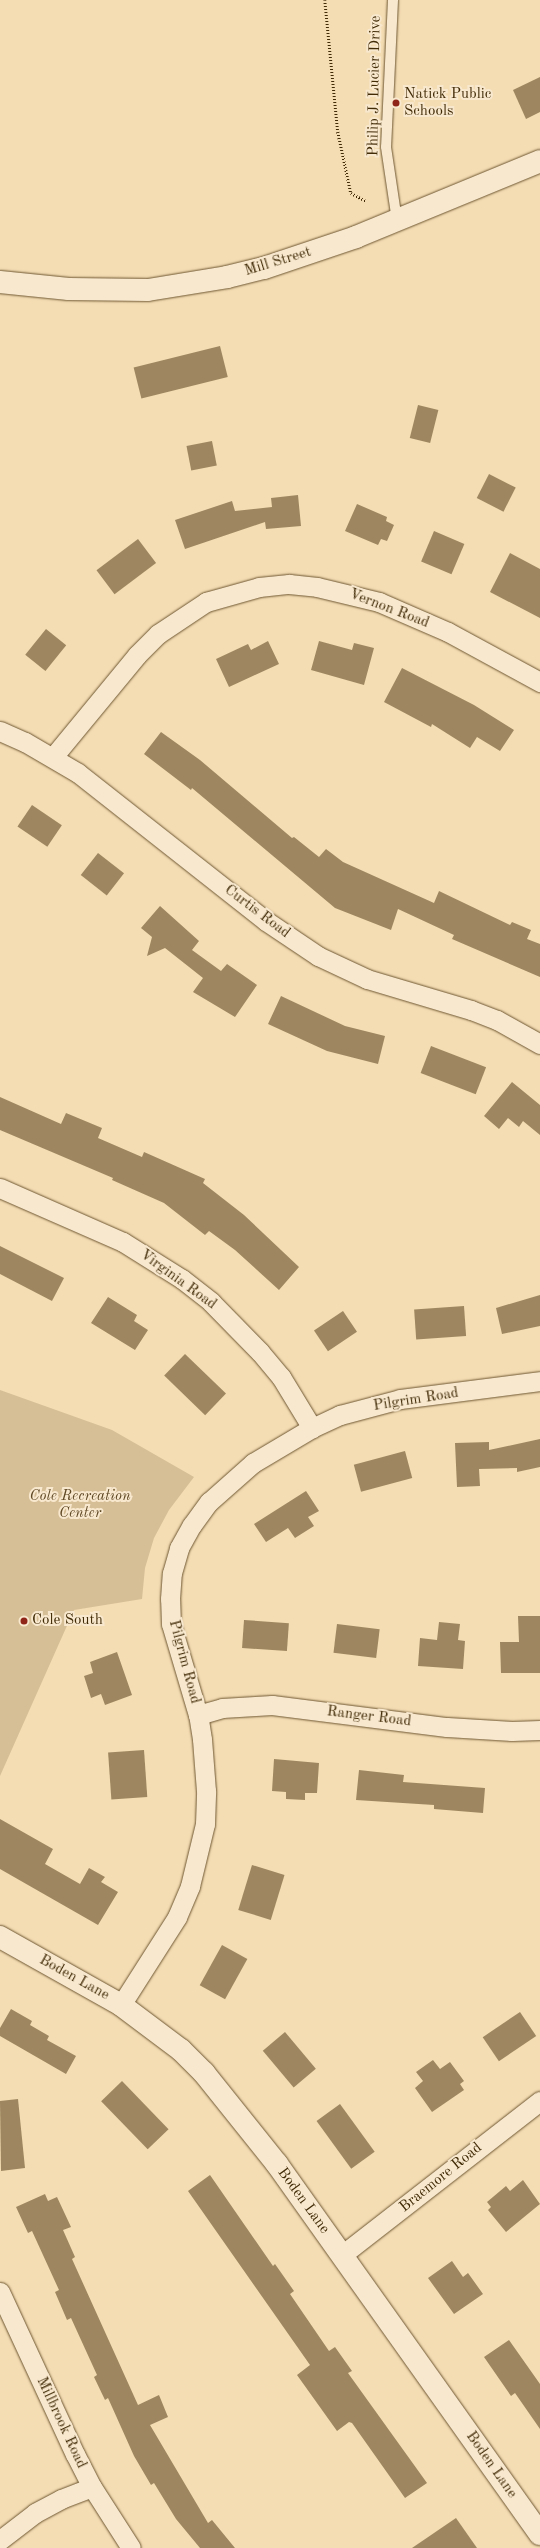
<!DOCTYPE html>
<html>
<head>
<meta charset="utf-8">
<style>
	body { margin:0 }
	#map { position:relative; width:540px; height:2548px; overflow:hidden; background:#f4dcb3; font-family:"Old Standard TT",serif }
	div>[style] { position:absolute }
	.green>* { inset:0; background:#d6be96 }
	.building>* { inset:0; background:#9e8760; transform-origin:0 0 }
	.path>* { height:2.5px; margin-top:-1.25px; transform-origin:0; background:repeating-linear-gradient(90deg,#412b07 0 1px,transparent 0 3px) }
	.roads { filter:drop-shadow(0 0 1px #6e5732) drop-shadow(0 0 1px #6e5732) }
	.service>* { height:10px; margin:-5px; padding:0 5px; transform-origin:5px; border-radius:5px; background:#f8e8ce }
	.minor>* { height:19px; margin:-9.5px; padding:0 9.5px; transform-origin:9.5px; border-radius:9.5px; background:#f8e8ce }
	.tertiary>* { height:22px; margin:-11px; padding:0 11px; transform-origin:11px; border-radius:11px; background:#f8e8ce }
	.dots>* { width:11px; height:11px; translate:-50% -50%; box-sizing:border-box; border:2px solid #f8e8ce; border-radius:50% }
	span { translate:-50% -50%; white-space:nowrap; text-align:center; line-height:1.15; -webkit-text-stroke:4px #f8e8ce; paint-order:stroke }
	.street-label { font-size:15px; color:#412b07 }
	.poi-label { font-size:15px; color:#412b07 }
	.left { translate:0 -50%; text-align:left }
	.park-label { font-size:15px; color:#5f4824; font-style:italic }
</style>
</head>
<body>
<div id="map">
	<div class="green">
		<div style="clip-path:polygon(0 1390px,112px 1430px,194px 1477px,169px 1510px,154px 1538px,145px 1568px,142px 1599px,74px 1610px,0 1776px)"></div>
	</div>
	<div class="building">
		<div style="clip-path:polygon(540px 77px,540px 112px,526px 119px,513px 90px)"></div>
		<div style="left:220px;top:346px;width:32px;height:89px;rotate:76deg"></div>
		<div style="left:418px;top:405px;width:21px;height:34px;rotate:14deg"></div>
		<div style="left:212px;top:441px;width:25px;height:26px;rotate:79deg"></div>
		<div style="left:489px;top:474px;width:30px;height:27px;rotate:27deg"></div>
		<div style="clip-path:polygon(298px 495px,301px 526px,266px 529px,265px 522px,185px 549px,175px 520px,232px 501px,235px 511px,272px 507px,271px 498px)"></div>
		<div style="clip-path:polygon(357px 504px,387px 517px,386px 521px,394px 525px,387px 541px,381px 539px,378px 545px,345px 531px)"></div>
		<div style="left:434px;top:531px;width:33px;height:33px;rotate:23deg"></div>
		<div style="left:138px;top:539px;width:30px;height:52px;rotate:53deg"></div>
		<div style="clip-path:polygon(510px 553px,540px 569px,540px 618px,490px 592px)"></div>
		<div style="left:46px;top:629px;width:26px;height:33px;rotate:39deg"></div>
		<div style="clip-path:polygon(268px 641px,279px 664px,229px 687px,216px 659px,248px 644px,251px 650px)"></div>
		<div style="clip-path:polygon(319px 641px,352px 650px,354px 643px,374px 648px,364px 685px,311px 670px)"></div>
		<div style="clip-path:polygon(402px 668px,474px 705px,514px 730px,500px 751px,477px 737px,470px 748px,432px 724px,431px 727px,384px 702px)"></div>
		<div style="clip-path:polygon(161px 732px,200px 760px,292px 838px,294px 837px,319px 857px,326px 849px,343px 862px,434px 903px,439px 891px,510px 925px,512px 922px,531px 930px,527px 939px,540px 944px,540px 977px,452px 939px,454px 935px,398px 909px,391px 930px,335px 908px,192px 788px,191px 790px,144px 754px)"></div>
		<div style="left:32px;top:805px;width:36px;height:26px;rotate:34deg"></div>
		<div style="left:98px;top:853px;width:33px;height:28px;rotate:38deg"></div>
		<div style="clip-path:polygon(160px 906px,199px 941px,192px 950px,221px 971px,227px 964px,257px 985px,235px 1017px,193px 992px,203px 978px,165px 948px,147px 956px,152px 937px,141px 928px)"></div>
		<div style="clip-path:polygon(281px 996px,345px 1026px,385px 1036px,378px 1064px,327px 1051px,268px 1024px)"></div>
		<div style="left:431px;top:1046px;width:59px;height:29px;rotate:21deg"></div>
		<div style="clip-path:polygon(512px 1082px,540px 1105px,540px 1135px,523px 1121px,519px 1127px,508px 1118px,499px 1129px,484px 1116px)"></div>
		<div style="clip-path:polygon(0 1097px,61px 1124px,66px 1113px,102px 1128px,98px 1138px,142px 1157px,144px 1152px,205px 1179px,203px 1183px,244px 1215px,299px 1267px,279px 1290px,235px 1250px,209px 1231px,205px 1235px,164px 1203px,112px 1180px,113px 1178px,0 1130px)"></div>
		<div style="clip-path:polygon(0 1246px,64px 1278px,52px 1301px,0 1274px)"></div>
		<div style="clip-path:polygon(540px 1295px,540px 1326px,502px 1334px,496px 1308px)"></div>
		<div style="clip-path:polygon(108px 1297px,137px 1315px,134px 1321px,148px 1330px,135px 1350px,91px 1323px)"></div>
		<div style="left:464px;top:1306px;width:30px;height:50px;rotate:86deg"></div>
		<div style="left:343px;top:1311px;width:25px;height:35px;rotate:56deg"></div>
		<div style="left:185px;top:1354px;width:57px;height:30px;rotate:44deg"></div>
		<div style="clip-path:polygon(540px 1439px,540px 1467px,517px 1472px,517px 1468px,479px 1469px,480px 1486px,457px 1487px,455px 1443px,489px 1442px,489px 1450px)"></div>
		<div style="left:405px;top:1451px;width:28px;height:53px;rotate:75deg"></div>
		<div style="clip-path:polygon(306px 1491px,319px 1511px,308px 1517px,314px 1526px,295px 1538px,288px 1528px,266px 1542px,254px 1524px)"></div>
		<div style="clip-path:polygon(518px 1616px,540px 1616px,540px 1673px,501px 1673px,500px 1642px,519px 1642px)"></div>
		<div style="left:244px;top:1620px;width:45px;height:28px;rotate:4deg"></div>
		<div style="clip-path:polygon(439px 1622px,460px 1624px,458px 1640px,465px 1641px,463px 1669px,418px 1666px,420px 1638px,437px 1640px)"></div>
		<div style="left:337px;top:1624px;width:43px;height:29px;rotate:7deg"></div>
		<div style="clip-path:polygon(117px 1652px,132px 1695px,105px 1705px,101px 1694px,91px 1698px,84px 1676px,93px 1673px,90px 1662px)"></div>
		<div style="left:144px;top:1750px;width:47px;height:36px;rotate:86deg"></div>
		<div style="clip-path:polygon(274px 1759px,319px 1763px,317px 1793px,305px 1793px,305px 1800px,286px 1799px,286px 1792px,272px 1791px)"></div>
		<div style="clip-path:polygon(359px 1770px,404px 1775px,403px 1782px,485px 1788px,483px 1813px,434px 1809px,434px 1805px,356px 1800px)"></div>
		<div style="clip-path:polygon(0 1819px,53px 1849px,45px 1864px,80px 1884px,89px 1868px,105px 1877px,101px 1882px,118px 1892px,98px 1925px,0 1869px)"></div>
		<div style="left:252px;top:1865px;width:34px;height:47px;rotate:17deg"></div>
		<div style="left:222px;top:1945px;width:29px;height:46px;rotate:29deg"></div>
		<div style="clip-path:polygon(11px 2009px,32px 2021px,30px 2025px,49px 2036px,47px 2040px,76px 2056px,66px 2074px,0 2036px,0 2028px)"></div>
		<div style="left:520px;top:2012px;width:29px;height:45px;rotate:56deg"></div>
		<div style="left:285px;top:2032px;width:48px;height:29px;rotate:50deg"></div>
		<div style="clip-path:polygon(433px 2060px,440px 2069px,450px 2062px,464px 2081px,460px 2084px,464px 2090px,432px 2112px,415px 2088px,423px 2081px,416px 2072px)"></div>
		<div style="left:122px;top:2081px;width:67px;height:29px;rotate:46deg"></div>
		<div style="clip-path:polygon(18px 2099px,25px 2168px,1px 2171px,0 2101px)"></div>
		<div style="left:340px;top:2104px;width:59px;height:29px;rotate:54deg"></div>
		<div style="clip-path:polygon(210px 2175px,273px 2266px,275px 2264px,294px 2291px,290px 2294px,329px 2351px,335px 2347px,352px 2371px,348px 2373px,427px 2483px,405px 2498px,352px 2423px,349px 2422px,337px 2431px,297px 2375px,310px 2365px,188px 2191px)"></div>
		<div style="clip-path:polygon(523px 2180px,540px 2204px,506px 2232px,488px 2210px,491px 2207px,487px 2202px,506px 2186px,510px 2191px)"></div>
		<div style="clip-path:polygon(45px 2194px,48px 2201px,57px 2197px,71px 2227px,63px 2230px,75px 2257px,72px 2259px,138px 2405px,159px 2395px,168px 2417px,150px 2425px,208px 2523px,212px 2520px,235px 2548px,200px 2548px,176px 2519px,154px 2483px,151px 2485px,134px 2456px,108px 2398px,105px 2400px,94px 2377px,97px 2375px,71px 2318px,67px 2320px,55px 2292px,59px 2290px,32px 2231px,28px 2233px,16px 2207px)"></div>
		<div style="clip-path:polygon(452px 2261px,463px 2277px,468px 2273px,483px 2294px,454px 2314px,428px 2278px)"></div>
		<div style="clip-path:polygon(509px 2340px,540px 2384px,540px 2429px,515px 2393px,511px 2396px,484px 2357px)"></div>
		<div style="clip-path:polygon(456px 2518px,477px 2548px,412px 2548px)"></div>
	</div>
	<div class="path">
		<div style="left:325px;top:0;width:133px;rotate:84.4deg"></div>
		<div style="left:338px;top:132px;width:62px;rotate:78deg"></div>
		<div style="left:351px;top:193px;width:17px;rotate:28deg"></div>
	</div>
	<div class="roads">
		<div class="service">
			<div style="left:393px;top:0;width:147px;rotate:92.7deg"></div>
			<div style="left:386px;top:147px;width:75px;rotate:81.5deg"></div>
		</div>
		<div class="minor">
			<div style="left:0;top:731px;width:27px;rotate:24deg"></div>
			<div style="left:25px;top:742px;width:61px;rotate:30.3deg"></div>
			<div style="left:78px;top:773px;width:239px;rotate:38.2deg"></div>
			<div style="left:266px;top:921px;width:63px;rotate:33.9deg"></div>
			<div style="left:318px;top:956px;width:54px;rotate:25.1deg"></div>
			<div style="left:367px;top:979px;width:109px;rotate:16.6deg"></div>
			<div style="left:471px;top:1010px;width:28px;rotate:21deg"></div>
			<div style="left:497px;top:1020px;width:49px;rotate:29.2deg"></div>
			<div style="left:53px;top:757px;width:132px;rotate:-50.5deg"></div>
			<div style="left:137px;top:655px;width:30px;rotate:-45deg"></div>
			<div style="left:158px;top:634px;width:58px;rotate:-33.7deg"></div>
			<div style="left:206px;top:602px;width:55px;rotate:-15.8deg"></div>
			<div style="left:259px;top:587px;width:30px;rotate:-6deg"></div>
			<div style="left:289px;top:584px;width:28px;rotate:6deg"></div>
			<div style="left:317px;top:587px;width:64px;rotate:13.6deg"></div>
			<div style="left:379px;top:602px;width:75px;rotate:23.5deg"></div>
			<div style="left:448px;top:632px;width:105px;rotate:28.5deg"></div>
			<div style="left:0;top:1188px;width:134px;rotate:23.7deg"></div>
			<div style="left:123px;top:1242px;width:70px;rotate:32.1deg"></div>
			<div style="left:182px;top:1279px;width:37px;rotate:38deg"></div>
			<div style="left:211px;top:1302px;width:70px;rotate:45.6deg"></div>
			<div style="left:260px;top:1352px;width:33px;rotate:50deg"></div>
			<div style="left:281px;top:1377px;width:60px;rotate:58.7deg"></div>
			<div style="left:198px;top:1715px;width:25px;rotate:-16deg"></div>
			<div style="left:222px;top:1708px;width:50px;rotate:-3.4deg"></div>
			<div style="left:272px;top:1705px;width:176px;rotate:7.2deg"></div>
			<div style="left:447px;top:1727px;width:65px;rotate:3.5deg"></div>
			<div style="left:512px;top:1731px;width:28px;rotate:-2deg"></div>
			<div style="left:121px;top:2005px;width:104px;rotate:-57.5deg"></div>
			<div style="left:177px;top:1917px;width:34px;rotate:-67deg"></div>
			<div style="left:190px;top:1886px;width:64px;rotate:-76.4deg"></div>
			<div style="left:205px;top:1824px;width:33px;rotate:-88deg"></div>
			<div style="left:206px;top:1791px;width:52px;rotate:-94.4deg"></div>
			<div style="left:202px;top:1739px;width:24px;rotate:-99deg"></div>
			<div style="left:198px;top:1715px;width:95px;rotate:-106.5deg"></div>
			<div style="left:171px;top:1624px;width:25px;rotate:-92deg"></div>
			<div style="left:170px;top:1599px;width:26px;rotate:-86deg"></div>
			<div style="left:172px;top:1573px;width:26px;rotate:-74deg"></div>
			<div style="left:179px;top:1548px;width:26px;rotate:-61deg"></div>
			<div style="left:192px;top:1525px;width:29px;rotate:-54deg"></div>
			<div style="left:209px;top:1502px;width:59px;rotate:-41.6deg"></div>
			<div style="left:253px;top:1463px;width:69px;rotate:-30.7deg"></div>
			<div style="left:312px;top:1428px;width:31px;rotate:-25deg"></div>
			<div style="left:340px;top:1415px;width:62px;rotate:-14.9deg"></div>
			<div style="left:400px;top:1399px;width:141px;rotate:-7.3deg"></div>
			<div style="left:342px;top:2255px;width:251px;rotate:-37.9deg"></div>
			<div style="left:0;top:2292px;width:179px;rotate:65.2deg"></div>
			<div style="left:75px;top:2454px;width:37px;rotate:63deg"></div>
			<div style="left:92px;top:2487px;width:72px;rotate:57.4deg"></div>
			<div style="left:0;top:2540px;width:44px;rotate:-37.6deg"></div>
			<div style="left:35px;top:2513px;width:30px;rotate:-28deg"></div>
			<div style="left:61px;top:2499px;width:33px;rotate:-21deg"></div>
		</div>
		<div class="tertiary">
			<div style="left:0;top:282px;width:69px;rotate:5.8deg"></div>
			<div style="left:69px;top:289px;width:79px;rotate:0.7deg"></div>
			<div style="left:148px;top:290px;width:80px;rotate:-9.3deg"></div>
			<div style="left:227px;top:277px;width:38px;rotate:-14deg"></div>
			<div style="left:264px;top:268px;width:97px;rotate:-18.6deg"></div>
			<div style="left:356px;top:237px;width:199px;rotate:-22.4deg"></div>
			<div style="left:0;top:1937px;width:139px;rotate:29.3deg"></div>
			<div style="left:121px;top:2005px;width:75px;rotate:36.9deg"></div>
			<div style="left:181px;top:2050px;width:33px;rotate:45deg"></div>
			<div style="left:204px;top:2073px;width:117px;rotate:51.3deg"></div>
			<div style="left:277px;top:2164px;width:454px;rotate:54.6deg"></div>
		</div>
	</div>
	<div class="dots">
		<div style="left:396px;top:103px;background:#8f2418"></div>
		<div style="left:24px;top:1621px;background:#8f2418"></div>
	</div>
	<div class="street-label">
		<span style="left:375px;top:86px;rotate:-89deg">Philip J. Lucier Drive</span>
		<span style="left:278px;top:262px;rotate:-17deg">Mill Street</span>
		<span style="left:389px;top:609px;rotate:21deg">Vernon Road</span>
		<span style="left:257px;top:912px;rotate:37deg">Curtis Road</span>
		<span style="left:178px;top:1280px;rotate:36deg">Virginia Road</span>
		<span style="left:416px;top:1400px;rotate:-9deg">Pilgrim Road</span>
		<span style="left:184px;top:1662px;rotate:75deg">Pilgrim Road</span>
		<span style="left:369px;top:1717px;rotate:7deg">Ranger Road</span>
		<span style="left:74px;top:1978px;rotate:29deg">Boden Lane</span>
		<span style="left:441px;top:2178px;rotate:-39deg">Braemore Road</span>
		<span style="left:303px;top:2201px;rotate:54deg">Boden Lane</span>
		<span style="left:61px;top:2423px;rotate:65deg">Millbrook Road</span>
		<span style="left:491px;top:2465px;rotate:55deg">Boden Lane</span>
	</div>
	<div class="poi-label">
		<span class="left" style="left:404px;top:103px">Natick Public<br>Schools</span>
		<span class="left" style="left:32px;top:1621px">Cole South</span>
	</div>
	<div class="park-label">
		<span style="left:80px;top:1505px">Cole Recreation<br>Center</span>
	</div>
</div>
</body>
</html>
